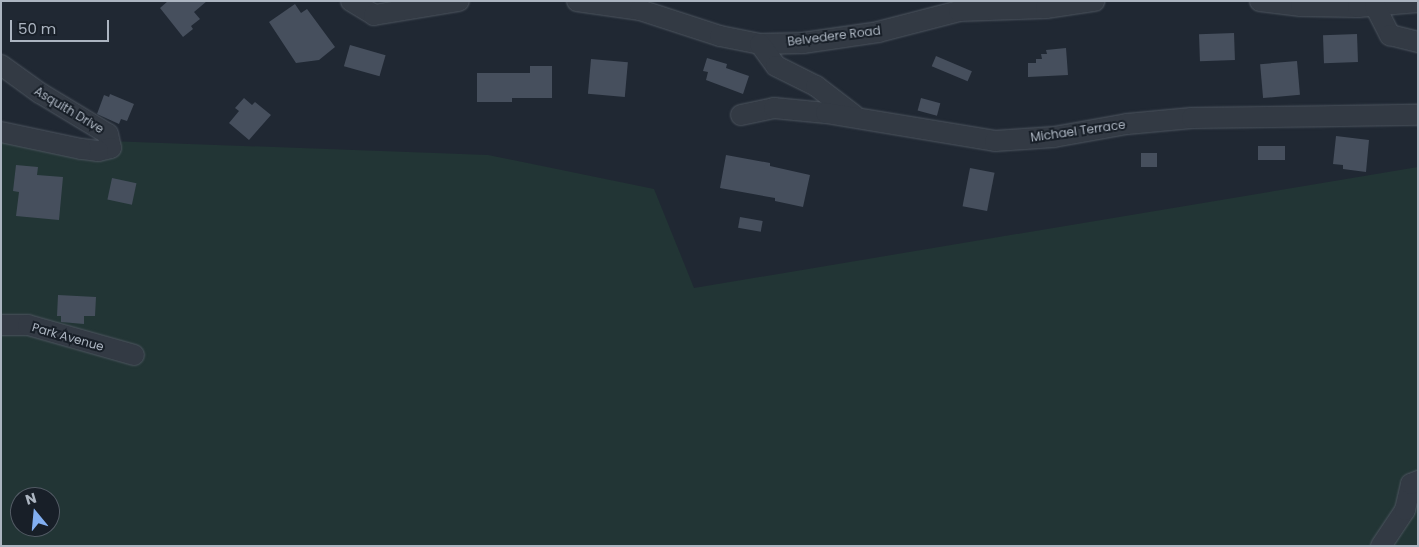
<!DOCTYPE html>
<html>
<head>
<meta charset="utf-8">
<style>
	body { margin:0 }
	#map { position:relative; width:1419px; height:547px; overflow:hidden; background:#202833; font-family:Poppins,sans-serif }
	div>[style] { position:absolute }
	.green>* { inset:0; background:#223535 }
	.building>* { inset:0; background:#464f5d; transform-origin:0 0 }
	.roads { filter:drop-shadow(0 0 1px #4d555f) drop-shadow(0 0 1px #4d555f) }
	.minor>* { height:20px; margin:-10px; padding:0 10px; transform-origin:10px; border-radius:10px; background:#333a44 }
	span { translate:-50% -50%; white-space:nowrap; text-align:center; line-height:1.15; -webkit-text-stroke:4px #181f28; paint-order:stroke }
	.street-label { font-size:12px; color:#acb5c1 }
	.frame { position:absolute; inset:0; border:2px solid #acb5c1; pointer-events:none }
	.north { position:absolute; left:10px; top:487px; width:50px; height:50px; box-sizing:border-box; background:#181f28; border:1px solid #535b65; border-radius:50%; rotate:343deg; font-size:14px; font-weight:700; line-height:20px; text-align:center; color:#acb5c1 }
	.north::after { content:''; display:block; margin:auto; width:18px; height:22px; background:#82aff1; clip-path:polygon(50% 0,100% 100%,50% 72%,0 100%) }
	.scale { position:absolute; left:10px; top:20px; width:99px; height:22px; box-sizing:border-box; border:2px solid #acb5c1; border-top:0; padding-left:6px; font-size:15px; line-height:18px; white-space:nowrap; color:#acb5c1; -webkit-text-stroke:4px #181f28; paint-order:stroke }
</style>
</head>
<body>
<div id="map">
	<div class="green">
		<div style="clip-path:polygon(evenodd,1px 137px,488px 155px,654px 189px,694px 288px,1418px 167px,1418px 546px,1px 546px,1px 137px,20px 497px,50px 497px,50px 527px,20px 527px,20px 497px)"></div>
	</div>
	<div class="building">
		<div style="clip-path:polygon(168px 1px,207px 1px,194px 12px,200px 19px,191px 26px,193px 29px,183px 37px,160px 8px)"></div>
		<div style="clip-path:polygon(295px 4px,301px 13px,307px 9px,335px 47px,319px 60px,296px 63px,269px 22px)"></div>
		<div style="left:1234px;top:33px;width:27px;height:35px;rotate:88deg"></div>
		<div style="left:1357px;top:34px;width:28px;height:34px;rotate:88deg"></div>
		<div style="left:350px;top:45px;width:37px;height:22px;rotate:16deg"></div>
		<div style="clip-path:polygon(1066px 48px,1068px 75px,1028px 77px,1028px 63px,1036px 63px,1036px 59px,1042px 59px,1041px 54px,1047px 54px,1046px 50px)"></div>
		<div style="left:936px;top:56px;width:39px;height:11px;rotate:23deg"></div>
		<div style="clip-path:polygon(707px 58px,727px 64px,726px 68px,749px 76px,743px 94px,706px 80px,708px 72px,703px 71px)"></div>
		<div style="left:591px;top:59px;width:37px;height:35px;rotate:5deg"></div>
		<div style="left:1297px;top:61px;width:34px;height:37px;rotate:85deg"></div>
		<div style="clip-path:polygon(530px 66px,552px 66px,552px 98px,512px 98px,512px 102px,477px 102px,477px 73px,530px 73px)"></div>
		<div style="clip-path:polygon(110px 94px,134px 104px,127px 121px,121px 119px,119px 124px,97px 114px,104px 95px,109px 97px)"></div>
		<div style="clip-path:polygon(244px 98px,252px 105px,255px 102px,271px 115px,249px 140px,229px 123px,239px 111px,235px 108px)"></div>
		<div style="left:921px;top:98px;width:20px;height:13px;rotate:15deg"></div>
		<div style="clip-path:polygon(1336px 136px,1369px 140px,1366px 172px,1343px 169px,1343px 165px,1333px 164px)"></div>
		<div style="left:1258px;top:146px;width:27px;height:14px"></div>
		<div style="left:1141px;top:153px;width:16px;height:14px"></div>
		<div style="clip-path:polygon(726px 155px,770px 163px,770px 166px,810px 175px,803px 207px,775px 201px,775px 198px,720px 188px)"></div>
		<div style="clip-path:polygon(16px 165px,38px 167px,37px 175px,63px 177px,59px 220px,16px 216px,19px 192px,13px 191px)"></div>
		<div style="left:970px;top:168px;width:25px;height:39px;rotate:11deg"></div>
		<div style="left:112px;top:178px;width:25px;height:22px;rotate:12deg"></div>
		<div style="left:740px;top:217px;width:23px;height:11px;rotate:10deg"></div>
		<div style="clip-path:polygon(58px 295px,96px 297px,95px 316px,84px 316px,84px 324px,61px 322px,61px 316px,57px 316px)"></div>
	</div>
	<div class="roads">
		<div class="minor">
			<div style="left:351px;top:1px;width:27px;rotate:31deg"></div>
			<div style="left:374px;top:15px;width:86px;rotate:-9.4deg"></div>
			<div style="left:577px;top:1px;width:64px;rotate:8.1deg"></div>
			<div style="left:640px;top:10px;width:84px;rotate:18deg"></div>
			<div style="left:720px;top:36px;width:41px;rotate:11.3deg"></div>
			<div style="left:760px;top:44px;width:43px;rotate:-1.3deg"></div>
			<div style="left:803px;top:43px;width:76px;rotate:-8.3deg"></div>
			<div style="left:878px;top:32px;width:84px;rotate:-14.5deg"></div>
			<div style="left:959px;top:11px;width:87px;rotate:-2deg"></div>
			<div style="left:1046px;top:8px;width:49px;rotate:-8.3deg"></div>
			<div style="left:1260px;top:1px;width:41px;rotate:7deg"></div>
			<div style="left:1301px;top:6px;width:57px;rotate:1deg"></div>
			<div style="left:1358px;top:7px;width:60px;rotate:-4.8deg"></div>
			<div style="left:1375px;top:6px;width:33px;rotate:63deg"></div>
			<div style="left:1390px;top:35px;width:29px;rotate:14deg"></div>
			<div style="left:760px;top:44px;width:27px;rotate:54deg"></div>
			<div style="left:776px;top:66px;width:45px;rotate:26.6deg"></div>
			<div style="left:816px;top:86px;width:48px;rotate:37.3deg"></div>
			<div style="left:1px;top:65px;width:48px;rotate:35.7deg"></div>
			<div style="left:40px;top:93px;width:79px;rotate:31.1deg"></div>
			<div style="left:108px;top:134px;width:14px;rotate:78deg"></div>
			<div style="left:111px;top:148px;width:13px;rotate:167deg"></div>
			<div style="left:98px;top:151px;width:17px;rotate:-173deg"></div>
			<div style="left:81px;top:149px;width:82px;rotate:-168deg"></div>
			<div style="left:741px;top:115px;width:34px;rotate:-12deg"></div>
			<div style="left:774px;top:108px;width:52px;rotate:5.5deg"></div>
			<div style="left:826px;top:113px;width:171px;rotate:9.4deg"></div>
			<div style="left:995px;top:141px;width:59px;rotate:-3.9deg"></div>
			<div style="left:1054px;top:137px;width:74px;rotate:-10.1deg"></div>
			<div style="left:1127px;top:124px;width:65px;rotate:-5.3deg"></div>
			<div style="left:1192px;top:118px;width:226px;rotate:-0.8deg"></div>
			<div style="left:1px;top:325px;width:27px"></div>
			<div style="left:28px;top:325px;width:110px;rotate:15.8deg"></div>
			<div style="left:1381px;top:546px;width:43px;rotate:-56.3deg"></div>
			<div style="left:1405px;top:510px;width:27px;rotate:-77deg"></div>
			<div style="left:1411px;top:484px;width:8px;rotate:-23deg"></div>
		</div>
	</div>
	<div class="street-label">
		<span style="left:834px;top:36px;rotate:-7deg">Belvedere Road</span>
		<span style="left:69px;top:110px;rotate:31deg">Asquith Drive</span>
		<span style="left:1078px;top:131px;rotate:-8deg">Michael Terrace</span>
		<span style="left:68px;top:337px;rotate:16deg">Park Avenue</span>
	</div>
	<div class="frame"></div>
	<div class="north">N</div>
	<div class="scale">50 m</div>
</div>
</body>
</html>
